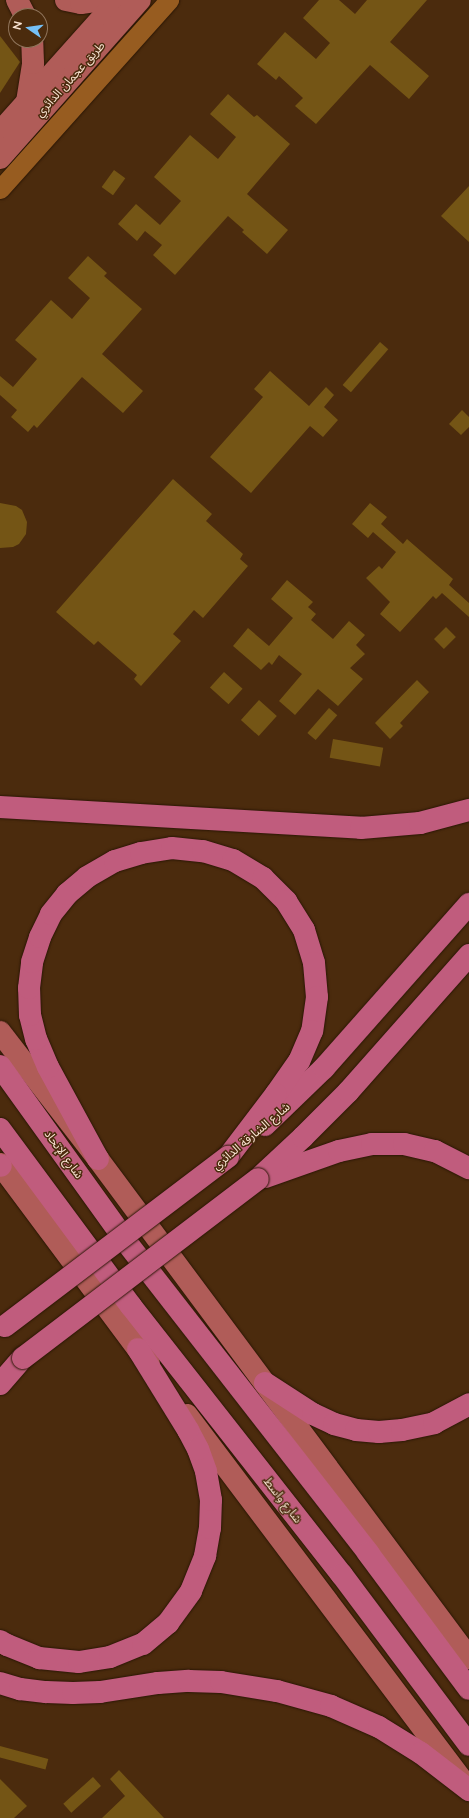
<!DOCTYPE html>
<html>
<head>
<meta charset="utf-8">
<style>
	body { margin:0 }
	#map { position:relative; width:469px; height:1818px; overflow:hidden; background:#4b2b0d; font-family:Lato,"Noto Sans Arabic",sans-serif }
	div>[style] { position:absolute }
	.building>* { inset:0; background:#745515; transform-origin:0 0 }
	.roads { filter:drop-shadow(0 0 1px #2a1605) drop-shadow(0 0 1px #2a1605) }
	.minor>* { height:19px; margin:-9.5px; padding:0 9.5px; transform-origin:9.5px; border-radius:9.5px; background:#975c20 }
	.major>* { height:22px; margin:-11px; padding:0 11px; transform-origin:11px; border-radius:11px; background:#b05c58 }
	.highway>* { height:22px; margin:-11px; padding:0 11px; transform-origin:11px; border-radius:11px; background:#c05c7d }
	.bridges { filter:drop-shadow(0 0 1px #2a1605) drop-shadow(0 0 1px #2a1605) }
	.highway-bridge>* { height:22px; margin:-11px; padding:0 11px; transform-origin:11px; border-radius:11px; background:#c05c7d }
	span { translate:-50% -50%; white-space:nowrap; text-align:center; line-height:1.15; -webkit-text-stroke:3px #4b2b0d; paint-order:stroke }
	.street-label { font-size:12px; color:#fbe6d5 }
	.north { position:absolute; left:8px; top:8px; width:40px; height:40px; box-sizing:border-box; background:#4b2b0d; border:1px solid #91765d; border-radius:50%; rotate:283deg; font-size:11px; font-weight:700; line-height:16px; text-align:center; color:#fbe6d5 }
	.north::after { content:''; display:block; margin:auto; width:14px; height:18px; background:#75c0f6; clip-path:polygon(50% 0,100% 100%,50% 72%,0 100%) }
</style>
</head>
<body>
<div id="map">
	<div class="building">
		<div style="clip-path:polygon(319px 0,339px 0,355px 14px,367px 0,427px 0,390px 42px,429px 76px,409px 99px,370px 65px,316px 124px,295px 106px,303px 98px,279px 76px,276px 80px,257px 64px,285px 32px,316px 59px,330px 43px,303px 18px)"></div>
		<div style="clip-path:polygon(0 36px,20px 62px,0 93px)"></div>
		<div style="clip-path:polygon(228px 94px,254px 117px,257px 115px,290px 144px,247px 194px,288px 230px,267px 254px,242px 232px,244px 230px,228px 216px,175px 275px,153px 255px,162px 245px,145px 231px,137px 241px,118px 224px,136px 204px,160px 225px,181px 201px,154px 177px,190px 135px,218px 159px,236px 137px,210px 114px)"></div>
		<div style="left:114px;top:170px;width:14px;height:21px;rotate:36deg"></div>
		<div style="clip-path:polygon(469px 186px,469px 242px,441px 216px)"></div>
		<div style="clip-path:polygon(88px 256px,107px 273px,104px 276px,142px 309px,102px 354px,143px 391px,123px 413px,82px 377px,37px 428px,34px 425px,28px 432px,11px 417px,17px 410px,0 395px,0 376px,13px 387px,37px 359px,15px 340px,51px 300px,72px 319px,90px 298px,68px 278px)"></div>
		<div style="left:380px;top:342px;width:11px;height:57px;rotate:41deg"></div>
		<div style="clip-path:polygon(270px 371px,309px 406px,326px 387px,334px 395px,324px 407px,338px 420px,323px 437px,310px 426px,251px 493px,210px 457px,263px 397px,254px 389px)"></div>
		<div style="clip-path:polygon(462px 410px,469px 417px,469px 427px,461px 435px,449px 424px)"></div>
		<div style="clip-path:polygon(173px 479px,212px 514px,206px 521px,243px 554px,240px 559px,248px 566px,203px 618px,194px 610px,173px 634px,181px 641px,141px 686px,134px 679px,137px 675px,98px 641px,94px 645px,56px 612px)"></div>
		<div style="clip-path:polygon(0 503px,16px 506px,22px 510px,27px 522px,26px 534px,19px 544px,13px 547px,0 548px)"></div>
		<div style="clip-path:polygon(370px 503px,387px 517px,381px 524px,403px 544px,407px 539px,453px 579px,449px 585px,469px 603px,469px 617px,442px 593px,436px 599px,433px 596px,400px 632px,380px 614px,390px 602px,366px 578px,379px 566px,382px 569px,396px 552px,373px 532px,368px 538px,352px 524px)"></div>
		<div style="clip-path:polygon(287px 580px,313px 602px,308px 607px,316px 614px,311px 620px,333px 639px,349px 621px,365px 635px,356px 645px,365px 654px,350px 668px,363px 679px,338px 706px,318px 689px,295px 715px,279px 701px,302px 674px,279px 655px,272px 665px,269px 662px,261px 670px,233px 646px,248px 628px,269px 646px,293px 618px,271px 599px)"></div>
		<div style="left:446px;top:627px;width:14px;height:17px;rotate:45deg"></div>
		<div style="left:224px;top:672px;width:25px;height:21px;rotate:42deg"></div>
		<div style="clip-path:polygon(417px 680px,429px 692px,400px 723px,403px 726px,390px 739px,375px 723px)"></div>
		<div style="left:259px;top:700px;width:24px;height:27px;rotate:42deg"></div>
		<div style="left:329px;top:708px;width:11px;height:33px;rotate:41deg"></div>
		<div style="left:333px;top:739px;width:51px;height:19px;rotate:10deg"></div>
		<div style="left:0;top:1746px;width:50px;height:11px;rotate:15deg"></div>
		<div style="clip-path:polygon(119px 1770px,164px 1818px,102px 1818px,125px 1796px,110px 1779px)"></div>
		<div style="left:93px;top:1777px;width:12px;height:40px;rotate:48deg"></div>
		<div style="clip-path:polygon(0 1779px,27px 1806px,14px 1818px,0 1818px)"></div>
	</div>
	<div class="roads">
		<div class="minor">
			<div style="left:0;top:189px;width:254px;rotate:-48.2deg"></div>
		</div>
		<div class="major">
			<div style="left:17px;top:0;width:18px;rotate:63deg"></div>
			<div style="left:66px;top:0;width:15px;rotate:11deg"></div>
			<div style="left:81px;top:3px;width:21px;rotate:-8deg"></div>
			<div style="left:27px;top:102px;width:39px;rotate:-81deg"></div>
			<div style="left:33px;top:63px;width:23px;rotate:-92deg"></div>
			<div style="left:0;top:132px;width:177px;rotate:-48.2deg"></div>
			<div style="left:0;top:158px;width:211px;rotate:-48.5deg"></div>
			<div style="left:0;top:1032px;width:160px;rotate:52.3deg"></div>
			<div style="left:98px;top:1159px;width:622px;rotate:53.37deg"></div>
			<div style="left:0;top:1164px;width:249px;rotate:53.3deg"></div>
			<div style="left:187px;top:1415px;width:458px;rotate:53deg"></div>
		</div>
		<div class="highway">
			<div style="left:0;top:807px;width:362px;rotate:3.3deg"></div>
			<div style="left:361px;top:828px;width:59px;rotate:-4.8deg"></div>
			<div style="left:420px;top:823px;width:51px;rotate:-14.9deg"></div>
			<div style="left:0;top:1066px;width:218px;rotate:54.3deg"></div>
			<div style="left:127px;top:1243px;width:393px;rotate:52.1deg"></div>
			<div style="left:368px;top:1553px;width:169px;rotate:53.4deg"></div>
			<div style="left:265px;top:1125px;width:82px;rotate:-44deg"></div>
			<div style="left:324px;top:1068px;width:219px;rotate:-48.5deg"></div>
			<div style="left:0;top:1129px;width:220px;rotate:53.5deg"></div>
			<div style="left:131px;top:1306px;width:342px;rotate:51.9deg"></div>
			<div style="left:342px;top:1575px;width:212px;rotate:53.2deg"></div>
			<div style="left:98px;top:1159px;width:105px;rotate:-118.5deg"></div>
			<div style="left:48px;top:1067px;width:30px;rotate:-113deg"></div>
			<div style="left:36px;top:1039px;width:25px;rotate:-104deg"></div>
			<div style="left:30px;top:1015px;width:27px;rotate:-92deg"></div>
			<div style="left:29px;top:988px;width:26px;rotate:-83deg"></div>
			<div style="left:32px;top:962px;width:26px;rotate:-72deg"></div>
			<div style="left:40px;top:937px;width:25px;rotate:-64deg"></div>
			<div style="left:51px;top:914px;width:26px;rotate:-51deg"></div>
			<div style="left:67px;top:894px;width:26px;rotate:-40deg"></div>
			<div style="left:87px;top:877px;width:32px;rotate:-30deg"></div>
			<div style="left:115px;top:861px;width:27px;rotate:-17deg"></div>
			<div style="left:141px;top:853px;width:31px;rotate:-9deg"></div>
			<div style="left:172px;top:848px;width:31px;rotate:6deg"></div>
			<div style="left:203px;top:851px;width:31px;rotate:17deg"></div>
			<div style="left:233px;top:860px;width:35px;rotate:31deg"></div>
			<div style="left:263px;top:878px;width:33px;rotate:45deg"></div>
			<div style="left:286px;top:901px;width:34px;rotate:58deg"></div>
			<div style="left:304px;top:930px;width:34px;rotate:73deg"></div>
			<div style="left:314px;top:963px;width:34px;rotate:85deg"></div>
			<div style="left:317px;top:997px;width:34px;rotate:98deg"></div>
			<div style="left:312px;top:1031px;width:33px;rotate:113deg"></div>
			<div style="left:299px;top:1061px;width:40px;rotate:124.9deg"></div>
			<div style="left:276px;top:1094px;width:79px;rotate:127.3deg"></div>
			<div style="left:0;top:1165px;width:1px;rotate:45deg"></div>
			<div style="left:265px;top:1177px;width:78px;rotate:-19.4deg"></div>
			<div style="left:339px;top:1151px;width:34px;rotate:-12deg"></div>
			<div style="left:372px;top:1144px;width:32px"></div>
			<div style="left:404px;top:1144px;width:32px;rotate:13deg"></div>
			<div style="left:435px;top:1151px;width:38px;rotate:27deg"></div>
			<div style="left:258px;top:1179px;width:62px;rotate:-43deg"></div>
			<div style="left:303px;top:1137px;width:64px;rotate:-45deg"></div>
			<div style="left:348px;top:1092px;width:183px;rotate:-48.5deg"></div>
			<div style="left:265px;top:1383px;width:57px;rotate:32.9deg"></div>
			<div style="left:313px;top:1414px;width:23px;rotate:25deg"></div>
			<div style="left:334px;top:1424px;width:23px;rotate:15deg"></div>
			<div style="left:356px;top:1430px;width:23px;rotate:5deg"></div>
			<div style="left:379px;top:1432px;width:23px;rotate:-5deg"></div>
			<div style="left:402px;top:1430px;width:33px;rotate:-12deg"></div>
			<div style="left:434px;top:1423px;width:40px;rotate:-28deg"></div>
			<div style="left:0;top:1384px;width:35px;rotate:-49deg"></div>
			<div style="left:0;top:1641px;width:8px;rotate:30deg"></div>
			<div style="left:7px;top:1645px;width:35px;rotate:22deg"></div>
			<div style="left:39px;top:1658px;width:40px;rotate:5.7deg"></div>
			<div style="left:79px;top:1662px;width:31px;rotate:-9deg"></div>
			<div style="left:110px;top:1657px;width:35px;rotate:-22deg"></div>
			<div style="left:143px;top:1644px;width:33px;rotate:-40deg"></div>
			<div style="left:168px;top:1623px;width:39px;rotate:-54deg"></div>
			<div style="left:191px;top:1591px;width:38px;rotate:-68deg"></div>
			<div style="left:205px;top:1556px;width:28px;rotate:-80deg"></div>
			<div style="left:210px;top:1528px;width:28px;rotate:-88deg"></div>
			<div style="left:211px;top:1500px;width:29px;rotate:-100deg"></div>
			<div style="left:206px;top:1471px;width:23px;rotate:-110deg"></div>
			<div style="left:198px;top:1449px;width:21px;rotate:-118deg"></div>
			<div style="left:188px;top:1430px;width:95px;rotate:-121.7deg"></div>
			<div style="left:0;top:1683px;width:21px;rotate:17deg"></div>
			<div style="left:20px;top:1689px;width:26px;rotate:7deg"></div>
			<div style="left:46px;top:1692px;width:27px;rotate:2deg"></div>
			<div style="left:73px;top:1693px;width:27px;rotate:-2deg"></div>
			<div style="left:100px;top:1692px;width:59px;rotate:-8.8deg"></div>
			<div style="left:158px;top:1683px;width:31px;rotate:-4deg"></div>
			<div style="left:189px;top:1681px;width:32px;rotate:2deg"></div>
			<div style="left:221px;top:1682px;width:57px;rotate:9.1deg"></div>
			<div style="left:277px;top:1691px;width:56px;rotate:15.5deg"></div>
			<div style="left:331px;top:1706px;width:52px;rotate:23.6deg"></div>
			<div style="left:379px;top:1727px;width:49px;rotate:31.8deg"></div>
			<div style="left:421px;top:1753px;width:61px;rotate:37.6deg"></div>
		</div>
	</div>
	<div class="bridges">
		<div class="highway-bridge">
			<div style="left:5px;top:1326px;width:280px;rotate:-37.2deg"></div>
			<div style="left:23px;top:1358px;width:295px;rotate:-37.3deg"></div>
		</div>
	</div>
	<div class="street-label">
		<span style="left:70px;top:79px;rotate:-48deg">طريق عجمان الدائري</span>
		<span style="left:251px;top:1136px;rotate:-40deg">شارع الشارقة الدائري</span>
		<span style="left:64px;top:1154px;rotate:54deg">شارع الإتحاد</span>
		<span style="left:283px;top:1500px;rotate:52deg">شارع واسط</span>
	</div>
	<div class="north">N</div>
</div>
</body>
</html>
